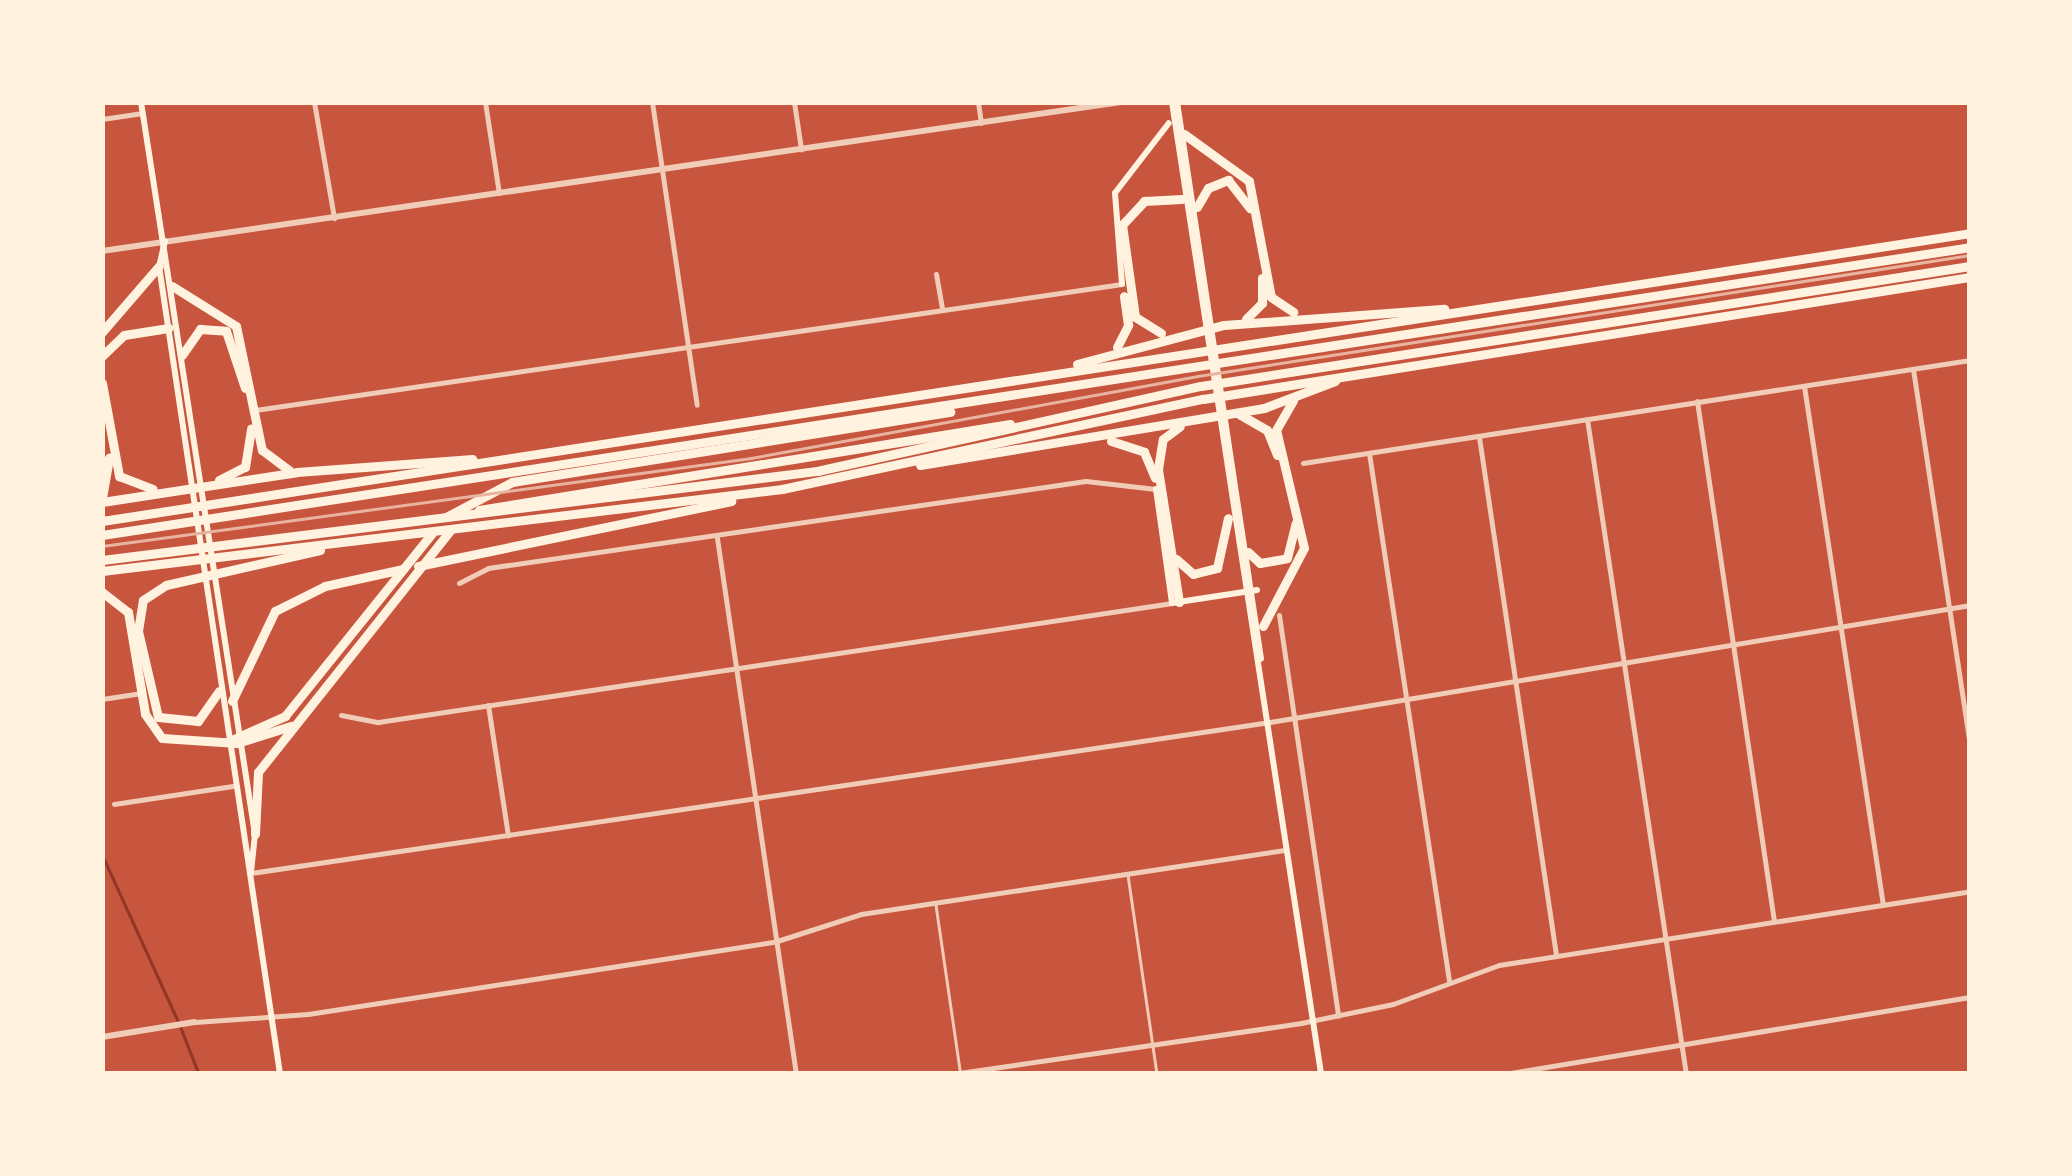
<!DOCTYPE html>
<html>
<head>
<meta charset="utf-8">
<style>
	body { margin:0 }
	#map { position:relative; width:2072px; height:1176px; overflow:hidden; background:#c8553d; font-family:Inter,sans-serif }
	div>[style] { position:absolute }
	.stream>* { height:2.5px; margin:-1.25px; padding:0 1.25px; transform-origin:1.25px; border-radius:1.25px; background:#8f3625 }
	.service>* { height:2.5px; margin:-1.25px; padding:0 1.25px; transform-origin:1.25px; border-radius:1.25px; background:#f1ccb7 }
	.minor>* { height:5px; margin:-2.5px; padding:0 2.5px; transform-origin:2.5px; border-radius:2.5px; background:#f1ccb7 }
	.tertiary>* { height:6px; margin:-3px; padding:0 3px; transform-origin:3px; border-radius:3px; background:#f1ccb7 }
	.secondary>* { height:6px; margin:-3px; padding:0 3px; transform-origin:3px; border-radius:3px; background:#fff3e0 }
	.motorway>* { height:9px; margin:-4.5px; padding:0 4.5px; transform-origin:4.5px; border-radius:4.5px; background:#fff3e0 }
	.rail>* { height:2.5px; margin:-1.25px; padding:0 1.25px; transform-origin:1.25px; border-radius:1.25px; background:#e9b49f }
	span { translate:-50% -50%; white-space:nowrap; text-align:center; line-height:1.15; -webkit-text-stroke:9px #fff3e0; paint-order:stroke }
	.frame { position:absolute; inset:0; border:105px solid #fff3e0; pointer-events:none }
</style>
</head>
<body>
<div id="map">
	<div class="stream">
		<div style="left:102px;top:854px;width:183px;rotate:65.5deg"></div>
		<div style="left:181px;top:1028px;width:49px;rotate:68.6deg"></div>
	</div>
	<div class="service">
		<div style="left:1128px;top:875px;width:201px;rotate:81.7deg"></div>
		<div style="left:936px;top:905px;width:167px;rotate:81.7deg"></div>
	</div>
	<div class="minor">
		<div style="left:314px;top:102px;width:118px;rotate:80.2deg"></div>
		<div style="left:485px;top:102px;width:92px;rotate:81.3deg"></div>
		<div style="left:652px;top:102px;width:306px;rotate:81.6deg"></div>
		<div style="left:794px;top:102px;width:48px;rotate:81.5deg"></div>
		<div style="left:978px;top:102px;width:21px;rotate:82deg"></div>
		<div style="left:102px;top:119px;width:41px;rotate:-8.3deg"></div>
		<div style="left:936px;top:274px;width:36px;rotate:80deg"></div>
		<div style="left:1913px;top:369px;width:379px;rotate:81.4deg"></div>
		<div style="left:1804px;top:386px;width:525px;rotate:81.35deg"></div>
		<div style="left:1697px;top:401px;width:526px;rotate:81.58deg"></div>
		<div style="left:255px;top:410px;width:876px;rotate:-8.27deg"></div>
		<div style="left:1587px;top:419px;width:662px;rotate:81.41deg"></div>
		<div style="left:1479px;top:437px;width:524px;rotate:81.54deg"></div>
		<div style="left:1369px;top:453px;width:534px;rotate:81.38deg"></div>
		<div style="left:1303px;top:463px;width:675px;rotate:-8.78deg"></div>
		<div style="left:717px;top:538px;width:542px;rotate:81.62deg"></div>
		<div style="left:459px;top:583px;width:33px;rotate:-27deg"></div>
		<div style="left:488px;top:568px;width:604px;rotate:-8.28deg"></div>
		<div style="left:1086px;top:481px;width:70px;rotate:6.5deg"></div>
		<div style="left:1279px;top:615px;width:405px;rotate:81.6deg"></div>
		<div style="left:102px;top:699px;width:40px;rotate:-8.5deg"></div>
		<div style="left:488px;top:705px;width:132px;rotate:81.3deg"></div>
		<div style="left:341px;top:715px;width:38px;rotate:11deg"></div>
		<div style="left:378px;top:722px;width:803px;rotate:-8.52deg"></div>
		<div style="left:114px;top:804px;width:120px;rotate:-8.6deg"></div>
		<div style="left:251px;top:873px;width:1030px;rotate:-8.43deg"></div>
		<div style="left:1270px;top:722px;width:710px;rotate:-9.49deg"></div>
		<div style="left:195px;top:1022px;width:113px;rotate:-4deg"></div>
		<div style="left:308px;top:1014px;width:475px;rotate:-8.8deg"></div>
		<div style="left:777px;top:941px;width:88px;rotate:-17.8deg"></div>
		<div style="left:861px;top:914px;width:430px;rotate:-8.6deg"></div>
		<div style="left:952px;top:1074px;width:353px;rotate:-8.3deg"></div>
		<div style="left:1301px;top:1023px;width:94px;rotate:-11.7deg"></div>
		<div style="left:1393px;top:1004px;width:113px;rotate:-20.2deg"></div>
		<div style="left:1499px;top:965px;width:477px;rotate:-8.9deg"></div>
		<div style="left:1504px;top:1074px;width:472px;rotate:-9.4deg"></div>
	</div>
	<div class="tertiary">
		<div style="left:102px;top:251px;width:1030px;rotate:-8.32deg"></div>
		<div style="left:102px;top:1037px;width:94px;rotate:-9.2deg"></div>
	</div>
	<div class="secondary">
		<div style="left:141px;top:102px;width:741px;rotate:81.15deg"></div>
		<div style="left:255px;top:834px;width:39px;rotate:96deg"></div>
		<div style="left:1172px;top:102px;width:983px;rotate:81.28deg"></div>
		<div style="left:1177px;top:102px;width:563px;rotate:81.42deg"></div>
		<div style="left:165px;top:241px;width:26px;rotate:103deg"></div>
		<div style="left:159px;top:266px;width:817px;rotate:81.48deg"></div>
		<div style="left:1122px;top:284px;width:91px;rotate:-94.4deg"></div>
		<div style="left:1115px;top:193px;width:88px;rotate:-52.4deg"></div>
		<div style="left:1156px;top:489px;width:115px;rotate:82deg"></div>
		<div style="left:1172px;top:603px;width:86px;rotate:-8.7deg"></div>
	</div>
	<div class="motorway">
		<div style="left:1184px;top:134px;width:80px;rotate:35.9deg"></div>
		<div style="left:1249px;top:181px;width:118px;rotate:79.3deg"></div>
		<div style="left:1271px;top:297px;width:27px;rotate:34deg"></div>
		<div style="left:1197px;top:207px;width:22px;rotate:-60deg"></div>
		<div style="left:1208px;top:188px;width:22px;rotate:-22deg"></div>
		<div style="left:1228px;top:180px;width:36px;rotate:52deg"></div>
		<div style="left:172px;top:286px;width:75px;rotate:32deg"></div>
		<div style="left:236px;top:326px;width:127px;rotate:78.2deg"></div>
		<div style="left:262px;top:450px;width:34px;rotate:37deg"></div>
		<div style="left:1246px;top:319px;width:23px;rotate:-45deg"></div>
		<div style="left:1262px;top:303px;width:25px;rotate:-90deg"></div>
		<div style="left:102px;top:332px;width:87px;rotate:-49.2deg"></div>
		<div style="left:1161px;top:333px;width:31px;rotate:-148deg"></div>
		<div style="left:1135px;top:317px;width:93px;rotate:-98deg"></div>
		<div style="left:1122px;top:225px;width:33px;rotate:-47deg"></div>
		<div style="left:1144px;top:201px;width:38px;rotate:-3deg"></div>
		<div style="left:1117px;top:347px;width:25px;rotate:-63deg"></div>
		<div style="left:1128px;top:325px;width:29px;rotate:-98deg"></div>
		<div style="left:182px;top:355px;width:32px;rotate:-55deg"></div>
		<div style="left:200px;top:329px;width:26px;rotate:4deg"></div>
		<div style="left:226px;top:331px;width:60px;rotate:71.6deg"></div>
		<div style="left:102px;top:356px;width:30px;rotate:-44deg"></div>
		<div style="left:124px;top:335px;width:45px;rotate:-9deg"></div>
		<div style="left:1077px;top:364px;width:152px;rotate:-14.9deg"></div>
		<div style="left:1224px;top:325px;width:221px;rotate:-4.2deg"></div>
		<div style="left:102px;top:383px;width:95px;rotate:79.6deg"></div>
		<div style="left:119px;top:476px;width:36px;rotate:21deg"></div>
		<div style="left:1239px;top:414px;width:32px;rotate:30deg"></div>
		<div style="left:1267px;top:430px;width:27px;rotate:68deg"></div>
		<div style="left:1111px;top:441px;width:35px;rotate:18deg"></div>
		<div style="left:1144px;top:452px;width:28px;rotate:67deg"></div>
		<div style="left:920px;top:465px;width:349px;rotate:-9.4deg"></div>
		<div style="left:1264px;top:408px;width:76px;rotate:-20.8deg"></div>
		<div style="left:219px;top:480px;width:29px;rotate:-27deg"></div>
		<div style="left:245px;top:467px;width:39px;rotate:-81deg"></div>
		<div style="left:102px;top:498px;width:41px;rotate:-80.1deg"></div>
		<div style="left:102px;top:502px;width:197px;rotate:-8.7deg"></div>
		<div style="left:297px;top:472px;width:176px;rotate:-4.2deg"></div>
		<div style="left:479px;top:510px;width:538px;rotate:-9.2deg"></div>
		<div style="left:446px;top:517px;width:75px;rotate:-27.9deg"></div>
		<div style="left:512px;top:482px;width:444px;rotate:-9.1deg"></div>
		<div style="left:102px;top:521px;width:1890px;rotate:-8.76deg"></div>
		<div style="left:102px;top:535px;width:1890px;rotate:-8.76deg"></div>
		<div style="left:1248px;top:552px;width:16px;rotate:43deg"></div>
		<div style="left:1260px;top:563px;width:27px;rotate:-10deg"></div>
		<div style="left:1287px;top:558px;width:36px;rotate:-76deg"></div>
		<div style="left:1176px;top:559px;width:23px;rotate:41deg"></div>
		<div style="left:1193px;top:574px;width:25px;rotate:-14deg"></div>
		<div style="left:1217px;top:568px;width:51px;rotate:-77.6deg"></div>
		<div style="left:102px;top:560px;width:721px;rotate:-7.1deg"></div>
		<div style="left:817px;top:471px;width:393px;rotate:-12.5deg"></div>
		<div style="left:1201px;top:386px;width:778px;rotate:-8.87deg"></div>
		<div style="left:418px;top:566px;width:320px;rotate:-11.7deg"></div>
		<div style="left:102px;top:571px;width:685px;rotate:-6.88deg"></div>
		<div style="left:782px;top:489px;width:431px;rotate:-12.1deg"></div>
		<div style="left:1203px;top:399px;width:777px;rotate:-9.04deg"></div>
		<div style="left:102px;top:592px;width:33px;rotate:38deg"></div>
		<div style="left:128px;top:612px;width:103px;rotate:80.5deg"></div>
		<div style="left:145px;top:714px;width:29px;rotate:55deg"></div>
		<div style="left:162px;top:738px;width:75px;rotate:3.8deg"></div>
		<div style="left:237px;top:743px;width:57px;rotate:-17.5deg"></div>
		<div style="left:1179px;top:602px;width:135px;rotate:-99deg"></div>
		<div style="left:1158px;top:469px;width:30px;rotate:-81deg"></div>
		<div style="left:1163px;top:439px;width:21px;rotate:-37deg"></div>
		<div style="left:1263px;top:626px;width:88px;rotate:-62.3deg"></div>
		<div style="left:1304px;top:548px;width:121px;rotate:-103.3deg"></div>
		<div style="left:1276px;top:430px;width:34px;rotate:-60deg"></div>
		<div style="left:219px;top:691px;width:37px;rotate:125deg"></div>
		<div style="left:198px;top:721px;width:40px;rotate:-174.3deg"></div>
		<div style="left:158px;top:717px;width:88px;rotate:-103.1deg"></div>
		<div style="left:138px;top:631px;width:31px;rotate:-81deg"></div>
		<div style="left:143px;top:600px;width:27px;rotate:-33deg"></div>
		<div style="left:166px;top:585px;width:158px;rotate:-12.8deg"></div>
		<div style="left:232px;top:701px;width:100px;rotate:-64.5deg"></div>
		<div style="left:275px;top:611px;width:56px;rotate:-26.6deg"></div>
		<div style="left:325px;top:586px;width:80px;rotate:-12.3deg"></div>
		<div style="left:227px;top:742px;width:64px;rotate:-24.1deg"></div>
		<div style="left:285px;top:716px;width:235px;rotate:-51.2deg"></div>
		<div style="left:255px;top:834px;width:62px;rotate:-87.2deg"></div>
		<div style="left:258px;top:772px;width:308px;rotate:-51.5deg"></div>
	</div>
	<div class="rail">
		<div style="left:102px;top:546px;width:655px;rotate:-7.72deg"></div>
		<div style="left:751px;top:458px;width:454px;rotate:-10.4deg"></div>
		<div style="left:1198px;top:376px;width:781px;rotate:-8.91deg"></div>
	</div>
	<div class="frame"></div>
</div>
</body>
</html>
